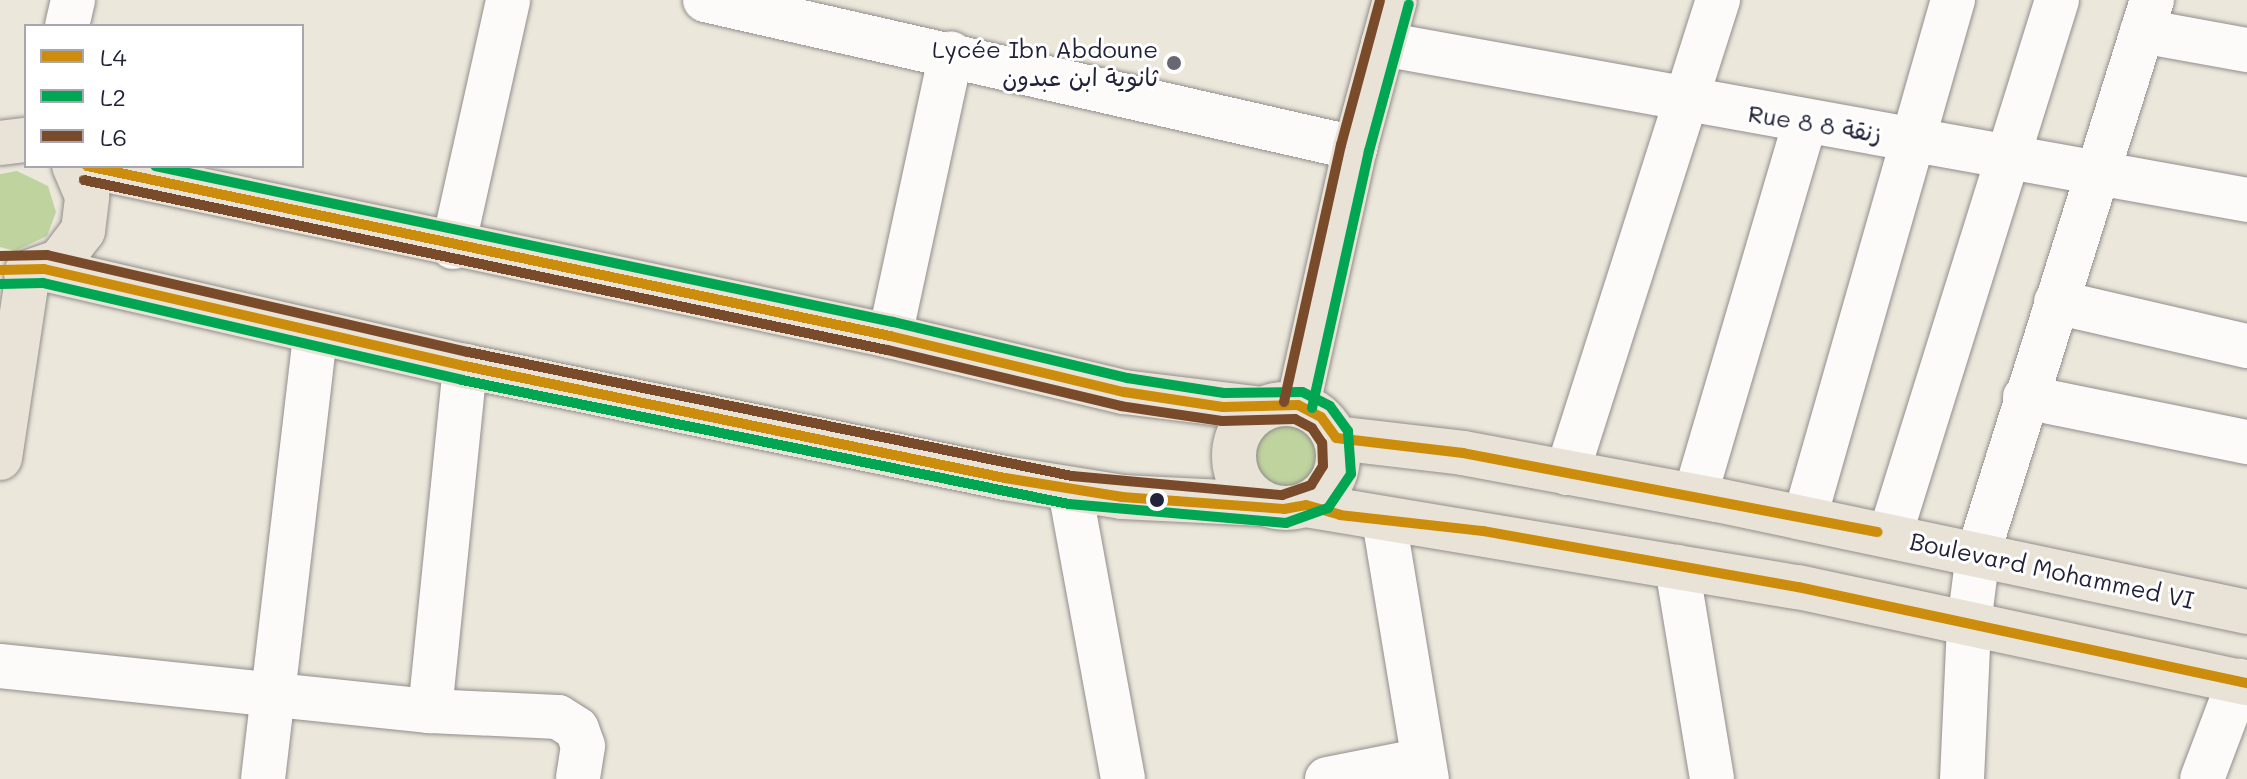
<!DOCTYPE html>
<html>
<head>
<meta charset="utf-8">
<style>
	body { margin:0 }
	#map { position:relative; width:2247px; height:779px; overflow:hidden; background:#ece7db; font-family:Mali,"Playpen Sans Arabic",sans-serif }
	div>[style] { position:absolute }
	.green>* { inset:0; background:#bfd39e }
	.round { border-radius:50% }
	.roads { filter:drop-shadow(0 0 2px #918e8c) drop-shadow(0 0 2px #918e8c) }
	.minor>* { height:44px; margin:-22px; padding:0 22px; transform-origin:22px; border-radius:22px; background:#fcfbfa }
	.major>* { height:44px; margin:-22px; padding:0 22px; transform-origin:22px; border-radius:22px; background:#e9e3d7 }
	.major>.ring { margin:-22px; padding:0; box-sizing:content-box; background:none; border:44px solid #e9e3d7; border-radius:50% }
	.bus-1>* { height:10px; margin:-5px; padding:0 5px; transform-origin:5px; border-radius:5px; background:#cc8c0c }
	.bus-2>* { height:10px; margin:-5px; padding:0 5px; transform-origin:5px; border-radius:5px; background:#00a651 }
	.bus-3>* { height:10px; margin:-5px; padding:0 5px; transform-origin:5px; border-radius:5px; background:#7a4b2a }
	.dots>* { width:22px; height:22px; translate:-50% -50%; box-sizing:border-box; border:4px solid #fff; border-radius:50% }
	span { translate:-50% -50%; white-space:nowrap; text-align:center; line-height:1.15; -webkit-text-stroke:6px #fff; paint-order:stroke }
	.poi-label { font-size:24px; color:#22223b }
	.right { translate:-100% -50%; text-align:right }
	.street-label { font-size:24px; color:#22223b }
	.legend { position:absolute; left:24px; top:24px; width:280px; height:144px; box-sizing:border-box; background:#fff; border:2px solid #a7a7b1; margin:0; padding:10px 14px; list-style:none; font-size:24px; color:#22223b }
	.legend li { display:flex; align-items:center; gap:16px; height:40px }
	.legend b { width:40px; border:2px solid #a7a7b1 }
</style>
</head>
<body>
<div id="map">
	<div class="green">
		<div style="clip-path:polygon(17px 171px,48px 186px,56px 212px,47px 236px,15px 251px,0 247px,0 174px)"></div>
		<div class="round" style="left:1244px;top:421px;width:78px;height:78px"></div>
	</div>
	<div class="roads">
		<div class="minor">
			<div style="left:705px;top:0;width:667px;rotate:12.83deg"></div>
			<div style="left:67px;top:26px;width:27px;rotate:-77deg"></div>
			<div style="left:2142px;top:31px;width:107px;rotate:10.3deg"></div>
			<div style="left:1383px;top:44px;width:878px;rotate:10.23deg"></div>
			<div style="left:453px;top:247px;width:253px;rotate:-77.4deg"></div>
			<div style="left:2056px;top:302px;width:196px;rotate:13deg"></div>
			<div style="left:890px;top:336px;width:289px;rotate:-77.8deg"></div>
			<div style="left:2025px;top:397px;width:227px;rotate:11.5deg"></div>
			<div style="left:1567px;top:473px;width:497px;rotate:-72.3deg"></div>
			<div style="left:1070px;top:490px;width:294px;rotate:79.6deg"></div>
			<div style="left:1695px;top:496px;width:390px;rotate:-73.6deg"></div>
			<div style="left:1805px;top:517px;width:538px;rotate:-74.03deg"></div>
			<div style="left:1384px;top:520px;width:263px;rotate:80.6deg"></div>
			<div style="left:1890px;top:535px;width:560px;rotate:-72.66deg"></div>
			<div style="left:1677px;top:567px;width:215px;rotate:80.6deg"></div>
			<div style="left:0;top:666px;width:432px;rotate:6deg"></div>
			<div style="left:430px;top:711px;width:128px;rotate:2.7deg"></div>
			<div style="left:558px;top:717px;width:22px;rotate:32deg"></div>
			<div style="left:577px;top:729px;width:18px;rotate:71deg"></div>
			<div style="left:583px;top:746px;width:33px;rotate:99deg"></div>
			<div style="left:430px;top:711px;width:347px;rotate:-84.2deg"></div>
			<div style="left:263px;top:779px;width:449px;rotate:-83.3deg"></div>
			<div style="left:1327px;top:779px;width:98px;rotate:-11.2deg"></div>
			<div style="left:1962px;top:779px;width:155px;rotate:-87.4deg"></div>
			<div style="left:1969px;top:624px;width:71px;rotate:-82.7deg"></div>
			<div style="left:1978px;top:554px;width:581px;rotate:-72.56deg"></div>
			<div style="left:2202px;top:779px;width:105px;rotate:-69.3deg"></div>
		</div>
		<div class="major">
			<div style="left:0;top:143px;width:26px;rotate:-7deg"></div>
			<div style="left:87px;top:166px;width:821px;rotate:11.95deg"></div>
			<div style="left:890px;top:336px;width:241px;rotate:13.5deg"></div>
			<div style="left:1124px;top:392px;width:140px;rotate:7deg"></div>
			<div style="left:44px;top:269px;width:432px;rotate:13deg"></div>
			<div style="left:465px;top:366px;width:551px;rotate:11.72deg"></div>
			<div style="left:1005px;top:478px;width:119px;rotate:9.2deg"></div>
			<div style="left:1122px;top:497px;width:142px;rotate:2.8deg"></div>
			<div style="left:26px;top:273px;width:36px;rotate:-19deg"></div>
			<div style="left:60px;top:261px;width:38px;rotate:-53deg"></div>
			<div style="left:83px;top:231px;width:35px;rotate:-83deg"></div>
			<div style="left:87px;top:196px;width:33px;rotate:-113deg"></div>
			<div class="ring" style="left:1234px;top:404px;width:60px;height:60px"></div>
			<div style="left:1298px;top:405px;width:263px;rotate:-77.5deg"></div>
			<div style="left:1355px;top:148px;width:153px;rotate:-74.9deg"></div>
			<div style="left:1336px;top:438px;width:128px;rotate:6.7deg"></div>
			<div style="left:1463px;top:453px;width:258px;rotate:10.5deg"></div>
			<div style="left:1717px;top:500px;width:542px;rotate:11.93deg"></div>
			<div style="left:0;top:458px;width:187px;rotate:-81.4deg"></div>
			<div style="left:1306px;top:505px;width:499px;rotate:9.5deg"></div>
			<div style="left:1798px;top:587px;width:459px;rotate:12.1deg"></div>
		</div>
	</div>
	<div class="bus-1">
		<div style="left:87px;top:166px;width:821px;rotate:11.95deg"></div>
		<div style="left:890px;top:336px;width:241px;rotate:13.5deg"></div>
		<div style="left:1124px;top:392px;width:100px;rotate:8.6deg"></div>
		<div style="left:1223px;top:407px;width:75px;rotate:-1.5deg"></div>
		<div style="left:1298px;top:405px;width:26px;rotate:28deg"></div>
		<div style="left:1321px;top:417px;width:26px;rotate:54deg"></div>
		<div style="left:1336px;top:438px;width:128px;rotate:6.7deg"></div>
		<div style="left:1463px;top:453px;width:422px;rotate:10.8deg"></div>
		<div style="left:0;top:270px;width:44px;rotate:-1.3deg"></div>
		<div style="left:44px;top:269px;width:432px;rotate:13deg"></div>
		<div style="left:465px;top:366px;width:551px;rotate:11.72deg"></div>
		<div style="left:1005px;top:478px;width:119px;rotate:9.2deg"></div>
		<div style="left:1122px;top:497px;width:162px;rotate:4.2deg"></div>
		<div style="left:1284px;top:509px;width:22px;rotate:-10deg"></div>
		<div style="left:1306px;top:505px;width:35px;rotate:16deg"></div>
		<div style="left:1340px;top:515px;width:144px;rotate:6.4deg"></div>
		<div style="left:1483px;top:531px;width:320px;rotate:10.1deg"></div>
		<div style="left:1798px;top:587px;width:459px;rotate:12.1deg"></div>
	</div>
	<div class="bus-2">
		<div style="left:0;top:284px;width:43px;rotate:-1.3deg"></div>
		<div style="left:43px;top:283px;width:430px;rotate:13deg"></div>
		<div style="left:462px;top:380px;width:620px;rotate:11.55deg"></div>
		<div style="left:1069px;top:504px;width:218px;rotate:5deg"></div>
		<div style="left:1286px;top:523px;width:45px;rotate:-19.7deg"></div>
		<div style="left:1328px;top:508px;width:41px;rotate:-55.9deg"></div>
		<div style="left:1351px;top:474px;width:43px;rotate:-94deg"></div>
		<div style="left:1348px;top:431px;width:31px;rotate:-126deg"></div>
		<div style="left:1330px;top:406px;width:31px;rotate:-153deg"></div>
		<div style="left:1302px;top:392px;width:78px;rotate:179.3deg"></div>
		<div style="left:1224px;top:393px;width:98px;rotate:-171.2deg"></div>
		<div style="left:1127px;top:378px;width:241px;rotate:-166.5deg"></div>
		<div style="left:893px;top:322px;width:754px;rotate:-168.06deg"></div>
		<div style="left:1312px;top:408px;width:263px;rotate:-77.5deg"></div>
		<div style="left:1369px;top:151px;width:152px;rotate:-74.8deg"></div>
	</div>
	<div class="bus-3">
		<div style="left:0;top:256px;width:47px;rotate:-1.2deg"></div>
		<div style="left:47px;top:255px;width:432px;rotate:13deg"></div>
		<div style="left:468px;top:352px;width:617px;rotate:11.6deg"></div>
		<div style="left:1072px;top:476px;width:211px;rotate:5.2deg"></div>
		<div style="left:1282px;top:495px;width:31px;rotate:-19deg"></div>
		<div style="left:1311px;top:485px;width:22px;rotate:-58deg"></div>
		<div style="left:1323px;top:466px;width:23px;rotate:-92deg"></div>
		<div style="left:1322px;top:443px;width:18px;rotate:-124deg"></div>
		<div style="left:1312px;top:428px;width:19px;rotate:-152deg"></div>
		<div style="left:1295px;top:419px;width:73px;rotate:178.4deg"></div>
		<div style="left:1222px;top:421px;width:102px;rotate:-171.6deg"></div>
		<div style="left:1121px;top:406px;width:241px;rotate:-166.5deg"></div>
		<div style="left:887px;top:350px;width:821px;rotate:-168.05deg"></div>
		<div style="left:1284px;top:402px;width:263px;rotate:-77.5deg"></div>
		<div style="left:1341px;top:145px;width:150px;rotate:-74.9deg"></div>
	</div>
	<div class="dots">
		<div style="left:1174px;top:63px;background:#696773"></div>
		<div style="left:1157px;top:500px;background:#22223b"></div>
	</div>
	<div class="poi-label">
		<span class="right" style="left:1158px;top:63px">Lycée Ibn Abdoune<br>ثانوية ابن عبدون</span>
	</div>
	<div class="street-label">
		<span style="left:1815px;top:123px;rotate:9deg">Rue 8 8 زنقة</span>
		<span style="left:2052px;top:570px;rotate:12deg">Boulevard Mohammed VI</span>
	</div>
	<ul class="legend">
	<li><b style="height:10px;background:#cc8c0c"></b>L4</li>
	<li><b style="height:10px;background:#00a651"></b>L2</li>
	<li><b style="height:10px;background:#7a4b2a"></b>L6</li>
	</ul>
</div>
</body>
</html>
